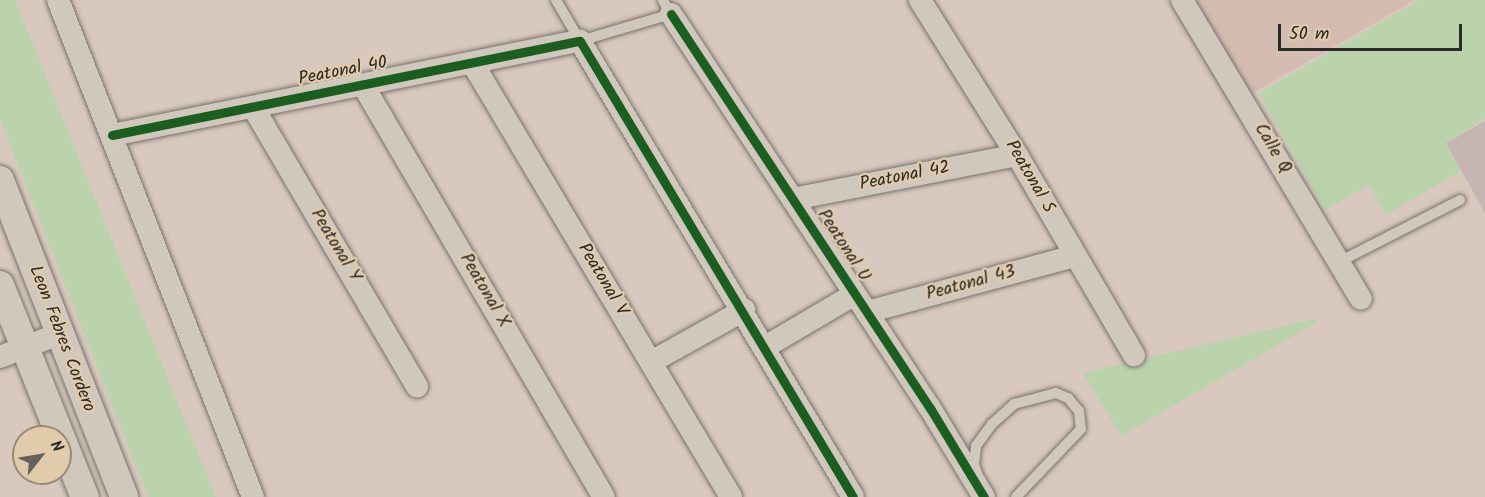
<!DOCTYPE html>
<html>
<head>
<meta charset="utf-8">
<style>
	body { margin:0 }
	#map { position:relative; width:1485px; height:497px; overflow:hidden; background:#d8c8bd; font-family:Kalam,sans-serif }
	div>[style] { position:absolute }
	.built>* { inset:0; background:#d5bcb1 }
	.green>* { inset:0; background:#bbd3ad }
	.building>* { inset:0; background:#c5b5b3 }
	.roads { filter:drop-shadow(0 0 2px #79726d) drop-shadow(0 0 2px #79726d) }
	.service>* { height:10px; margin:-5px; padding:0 5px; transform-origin:5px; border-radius:5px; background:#d1c8bd }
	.minor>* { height:22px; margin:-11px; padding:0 11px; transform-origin:11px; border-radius:11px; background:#d1c8bd }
	.tertiary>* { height:28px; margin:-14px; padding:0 14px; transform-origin:14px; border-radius:14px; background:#d1c8bd }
	.cycleway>* { height:9px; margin:-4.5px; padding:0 4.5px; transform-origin:4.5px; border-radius:4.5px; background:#1b5e20 }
	span { translate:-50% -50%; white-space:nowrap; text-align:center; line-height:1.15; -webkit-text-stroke:4.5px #e2cbab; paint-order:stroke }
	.street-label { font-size:18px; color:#2b2b2b }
	.north { position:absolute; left:12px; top:425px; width:60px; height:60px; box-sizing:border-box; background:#e2cbab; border:2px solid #998b78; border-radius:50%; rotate:59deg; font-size:16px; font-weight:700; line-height:24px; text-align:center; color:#2b2b2b }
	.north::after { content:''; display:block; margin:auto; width:21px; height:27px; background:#68625e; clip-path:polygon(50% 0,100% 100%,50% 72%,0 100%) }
	.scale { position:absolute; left:1278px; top:24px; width:184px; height:27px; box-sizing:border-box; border:3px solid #2b2b2b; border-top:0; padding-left:8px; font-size:18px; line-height:21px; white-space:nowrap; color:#2b2b2b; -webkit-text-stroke:4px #e2cbab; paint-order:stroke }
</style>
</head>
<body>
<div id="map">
	<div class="built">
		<div style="clip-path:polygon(1191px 0,1415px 0,1246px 97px)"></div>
	</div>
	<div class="green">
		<div style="clip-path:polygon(0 0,15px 0,216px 497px,148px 497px,0 119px)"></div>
		<div style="clip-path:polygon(1419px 0,1485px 0,1485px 119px,1445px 143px,1461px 171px,1386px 215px,1369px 185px,1325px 210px,1259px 93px)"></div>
		<div style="clip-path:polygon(1314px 319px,1316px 323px,1121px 436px,1083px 373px)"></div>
	</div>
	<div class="building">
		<div style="clip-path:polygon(1485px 121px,1485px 213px,1446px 143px)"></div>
	</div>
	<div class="roads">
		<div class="service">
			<div style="left:556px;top:0;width:48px;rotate:59.7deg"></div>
			<div style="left:580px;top:41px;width:95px;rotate:-16.5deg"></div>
			<div style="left:671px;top:14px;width:16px;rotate:-120deg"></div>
			<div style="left:1339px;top:262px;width:136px;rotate:-27.1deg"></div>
			<div style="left:977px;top:473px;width:9px;rotate:-111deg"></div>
			<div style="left:974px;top:465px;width:19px;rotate:-84deg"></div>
			<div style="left:976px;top:446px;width:27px;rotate:-54deg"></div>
			<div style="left:992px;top:424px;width:30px;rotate:-42deg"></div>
			<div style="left:1014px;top:404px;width:43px;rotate:-14.7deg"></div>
			<div style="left:1056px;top:393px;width:13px;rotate:23deg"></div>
			<div style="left:1068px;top:398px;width:17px;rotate:50deg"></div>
			<div style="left:1079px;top:411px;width:18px;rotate:84deg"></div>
			<div style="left:1081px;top:429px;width:94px;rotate:133.7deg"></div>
		</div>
		<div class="minor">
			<div style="left:58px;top:0;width:534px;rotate:68.58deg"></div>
			<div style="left:920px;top:0;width:183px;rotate:58deg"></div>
			<div style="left:1017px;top:155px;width:232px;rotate:59.7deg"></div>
			<div style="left:1182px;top:0;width:348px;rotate:59.1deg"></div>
			<div style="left:671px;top:14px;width:472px;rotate:56.7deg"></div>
			<div style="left:930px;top:408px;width:104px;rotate:58.8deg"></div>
			<div style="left:473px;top:64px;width:504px;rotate:59.21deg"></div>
			<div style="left:363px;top:85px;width:477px;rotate:59.7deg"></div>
			<div style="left:253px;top:107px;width:324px;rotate:59.6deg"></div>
			<div style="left:112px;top:135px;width:477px;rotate:-11.4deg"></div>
			<div style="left:580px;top:41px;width:531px;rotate:59.09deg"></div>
			<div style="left:793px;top:199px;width:228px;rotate:-11.1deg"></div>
			<div style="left:867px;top:312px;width:215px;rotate:-15.1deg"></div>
			<div style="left:765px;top:347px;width:104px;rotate:-30.5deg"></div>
			<div style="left:0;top:357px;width:63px;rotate:-21.3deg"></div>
			<div style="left:651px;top:362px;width:107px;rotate:-29.2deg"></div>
		</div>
		<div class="tertiary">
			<div style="left:0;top:180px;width:340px;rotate:68.6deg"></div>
			<div style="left:0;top:285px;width:228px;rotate:68.2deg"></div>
		</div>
	</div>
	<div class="cycleway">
		<div style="left:671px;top:14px;width:472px;rotate:56.7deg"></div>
		<div style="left:930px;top:408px;width:104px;rotate:58.8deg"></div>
		<div style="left:112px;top:135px;width:477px;rotate:-11.4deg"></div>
		<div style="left:580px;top:41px;width:531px;rotate:59.09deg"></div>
	</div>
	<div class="street-label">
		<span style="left:343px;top:72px;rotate:-11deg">Peatonal 40</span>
		<span style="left:1272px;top:149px;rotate:59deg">Calle Q</span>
		<span style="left:905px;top:177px;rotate:-11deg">Peatonal 42</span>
		<span style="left:1029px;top:177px;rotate:60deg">Peatonal S</span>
		<span style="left:335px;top:246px;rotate:59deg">Peatonal Y</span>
		<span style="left:843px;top:246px;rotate:57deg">Peatonal U</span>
		<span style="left:602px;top:280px;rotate:59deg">Peatonal V</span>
		<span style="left:971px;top:284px;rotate:-15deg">Peatonal 43</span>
		<span style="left:484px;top:291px;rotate:60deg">Peatonal X</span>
		<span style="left:61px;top:339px;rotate:69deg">Leon Febres Cordero</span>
	</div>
	<div class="north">N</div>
	<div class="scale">50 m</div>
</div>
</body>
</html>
